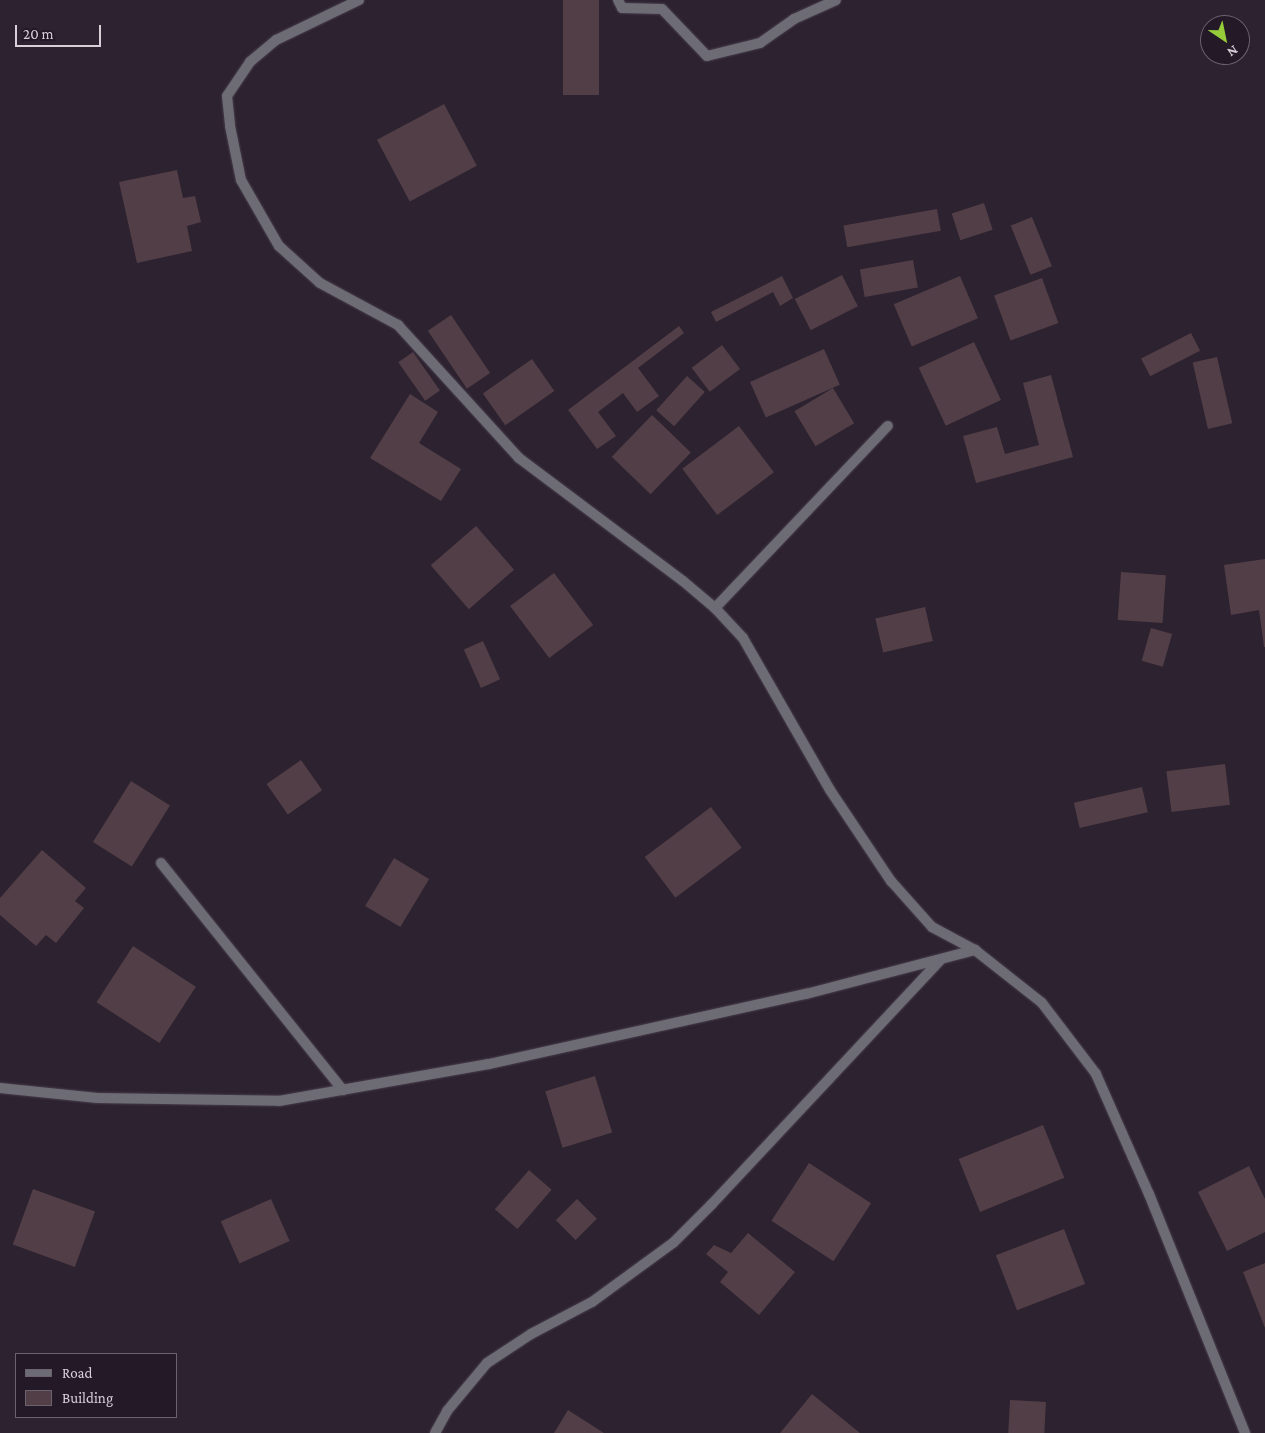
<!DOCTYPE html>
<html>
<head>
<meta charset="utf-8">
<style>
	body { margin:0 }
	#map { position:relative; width:1265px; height:1433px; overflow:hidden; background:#2d2230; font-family:"Crimson Pro",serif }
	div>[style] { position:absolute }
	.building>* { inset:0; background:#523e46; transform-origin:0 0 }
	.roads { filter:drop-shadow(0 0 1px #483e4b) drop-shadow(0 0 1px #483e4b) }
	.minor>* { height:10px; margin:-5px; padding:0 5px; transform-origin:5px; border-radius:5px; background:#6d6c75 }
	span { translate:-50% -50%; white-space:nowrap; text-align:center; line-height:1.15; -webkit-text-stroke:4px #241926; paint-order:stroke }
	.legend { position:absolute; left:15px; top:1353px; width:162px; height:65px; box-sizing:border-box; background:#241926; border:1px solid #6c626e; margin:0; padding:6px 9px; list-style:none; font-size:15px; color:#d7d0d9 }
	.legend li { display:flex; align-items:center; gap:10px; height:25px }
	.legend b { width:25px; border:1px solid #6c626e }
	.north { position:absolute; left:1200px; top:15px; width:50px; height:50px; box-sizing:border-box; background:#241926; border:1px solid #6c626e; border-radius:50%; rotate:146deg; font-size:14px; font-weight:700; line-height:20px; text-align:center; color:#d7d0d9 }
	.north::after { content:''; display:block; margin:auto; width:18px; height:22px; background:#96cc39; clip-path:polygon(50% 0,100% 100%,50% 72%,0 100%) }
	.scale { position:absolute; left:15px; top:25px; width:86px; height:22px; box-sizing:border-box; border:2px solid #d7d0d9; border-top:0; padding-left:6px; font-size:15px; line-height:18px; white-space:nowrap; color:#d7d0d9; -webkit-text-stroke:4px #241926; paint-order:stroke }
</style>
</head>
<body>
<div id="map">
	<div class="building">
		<div style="left:563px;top:0;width:36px;height:95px"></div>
		<div style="left:444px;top:104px;width:70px;height:76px;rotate:62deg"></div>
		<div style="clip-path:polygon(177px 170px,183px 198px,195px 196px,201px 222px,187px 226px,192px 251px,137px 263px,119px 182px)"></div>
		<div style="left:984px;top:203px;width:28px;height:34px;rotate:72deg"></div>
		<div style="left:937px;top:209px;width:22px;height:95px;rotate:80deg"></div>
		<div style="left:1032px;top:217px;width:53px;height:23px;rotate:68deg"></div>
		<div style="left:913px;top:260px;width:28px;height:54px;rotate:80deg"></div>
		<div style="left:842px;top:275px;width:35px;height:53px;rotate:63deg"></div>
		<div style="clip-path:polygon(782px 276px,793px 298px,780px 306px,773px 292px,716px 322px,711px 312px)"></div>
		<div style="left:960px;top:276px;width:46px;height:72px;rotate:67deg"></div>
		<div style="left:1042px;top:278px;width:48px;height:51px;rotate:70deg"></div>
		<div style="left:451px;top:315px;width:70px;height:28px;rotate:56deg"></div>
		<div style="clip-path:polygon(679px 326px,684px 333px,638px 368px,659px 396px,637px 412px,623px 393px,598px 412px,616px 436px,597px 449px,568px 410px)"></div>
		<div style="left:1191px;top:333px;width:20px;height:56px;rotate:63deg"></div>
		<div style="left:974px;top:342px;width:64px;height:61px;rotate:65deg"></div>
		<div style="left:722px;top:345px;width:30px;height:38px;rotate:53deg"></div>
		<div style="left:824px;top:349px;width:39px;height:81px;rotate:66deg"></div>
		<div style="left:413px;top:352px;width:47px;height:18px;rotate:55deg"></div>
		<div style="left:1217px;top:357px;width:68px;height:25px;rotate:77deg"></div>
		<div style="left:532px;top:359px;width:39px;height:60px;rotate:55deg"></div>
		<div style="clip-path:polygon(1051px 375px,1073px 457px,976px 483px,963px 436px,997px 427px,1005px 454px,1039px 445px,1023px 383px)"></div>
		<div style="left:687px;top:376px;width:24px;height:46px;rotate:42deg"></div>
		<div style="left:833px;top:388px;width:41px;height:45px;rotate:59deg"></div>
		<div style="clip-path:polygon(410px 394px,438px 412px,419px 443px,461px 469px,441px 501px,370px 458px)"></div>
		<div style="left:652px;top:415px;width:54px;height:58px;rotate:44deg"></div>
		<div style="left:739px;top:426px;width:58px;height:71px;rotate:53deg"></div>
		<div style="left:476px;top:526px;width:58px;height:60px;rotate:49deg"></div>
		<div style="clip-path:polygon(1265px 559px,1265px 647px,1264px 647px,1259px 610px,1231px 615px,1224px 565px)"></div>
		<div style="left:1121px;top:572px;width:45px;height:48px;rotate:4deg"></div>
		<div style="left:554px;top:573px;width:65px;height:55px;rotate:53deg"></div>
		<div style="left:925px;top:607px;width:35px;height:51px;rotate:77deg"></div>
		<div style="left:1151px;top:628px;width:22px;height:34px;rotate:16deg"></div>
		<div style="left:483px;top:641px;width:42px;height:21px;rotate:66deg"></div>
		<div style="left:301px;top:760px;width:37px;height:42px;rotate:55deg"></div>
		<div style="left:1225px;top:764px;width:41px;height:59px;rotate:83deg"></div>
		<div style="left:131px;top:781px;width:46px;height:72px;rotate:32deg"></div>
		<div style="left:1142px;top:787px;width:26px;height:70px;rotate:77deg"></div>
		<div style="left:711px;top:807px;width:51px;height:83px;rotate:53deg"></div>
		<div style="clip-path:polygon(42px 850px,86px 888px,75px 901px,84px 908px,56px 943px,46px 935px,36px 946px,0 915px,0 898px)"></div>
		<div style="left:394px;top:858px;width:41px;height:56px;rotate:31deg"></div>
		<div style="left:133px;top:946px;width:75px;height:67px;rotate:33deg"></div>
		<div style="left:595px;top:1076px;width:59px;height:52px;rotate:73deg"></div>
		<div style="left:1043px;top:1125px;width:57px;height:91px;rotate:68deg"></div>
		<div style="left:809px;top:1163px;width:74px;height:69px;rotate:33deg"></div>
		<div style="clip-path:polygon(1249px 1166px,1265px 1199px,1265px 1232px,1227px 1251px,1198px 1192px)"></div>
		<div style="left:529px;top:1170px;width:30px;height:52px;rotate:41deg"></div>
		<div style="left:33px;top:1189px;width:66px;height:59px;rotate:20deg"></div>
		<div style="left:271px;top:1199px;width:46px;height:55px;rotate:66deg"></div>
		<div style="left:577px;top:1199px;width:28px;height:30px;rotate:45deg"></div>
		<div style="left:1064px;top:1229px;width:59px;height:73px;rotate:69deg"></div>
		<div style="clip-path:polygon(748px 1233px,795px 1272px,759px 1315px,720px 1282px,728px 1272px,706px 1254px,714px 1245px,731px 1253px)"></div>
		<div style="clip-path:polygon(1265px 1263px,1265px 1328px,1243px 1272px)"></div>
		<div style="clip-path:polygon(812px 1394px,860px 1433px,780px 1433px)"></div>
		<div style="left:1010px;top:1400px;width:36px;height:33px;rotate:3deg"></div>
		<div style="clip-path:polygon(568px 1410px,604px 1433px,554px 1433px)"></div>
	</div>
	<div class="roads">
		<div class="minor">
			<div style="left:359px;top:0;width:92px;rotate:154.3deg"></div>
			<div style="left:276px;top:40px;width:34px;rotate:140deg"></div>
			<div style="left:250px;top:62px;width:41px;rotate:124.1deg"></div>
			<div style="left:227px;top:96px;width:30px;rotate:84deg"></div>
			<div style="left:230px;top:126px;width:55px;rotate:78.5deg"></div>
			<div style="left:241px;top:180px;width:76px;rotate:60.1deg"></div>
			<div style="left:279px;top:246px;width:55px;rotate:42.1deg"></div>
			<div style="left:320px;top:283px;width:89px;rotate:28.3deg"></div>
			<div style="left:398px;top:325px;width:180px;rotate:47.7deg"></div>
			<div style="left:519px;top:458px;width:205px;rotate:36.9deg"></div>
			<div style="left:683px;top:581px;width:42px;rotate:40.2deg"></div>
			<div style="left:715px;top:608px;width:41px;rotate:47deg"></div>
			<div style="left:743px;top:638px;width:175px;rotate:60.2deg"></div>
			<div style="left:830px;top:790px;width:110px;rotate:56.2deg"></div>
			<div style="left:891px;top:881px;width:62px;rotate:48.3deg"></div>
			<div style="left:932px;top:927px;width:49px;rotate:28.1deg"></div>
			<div style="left:975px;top:950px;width:85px;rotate:38.3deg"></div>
			<div style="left:1042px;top:1003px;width:89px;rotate:52.7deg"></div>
			<div style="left:1096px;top:1074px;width:131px;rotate:66.2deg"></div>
			<div style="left:1149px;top:1194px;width:258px;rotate:68.1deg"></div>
			<div style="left:618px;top:0;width:9px;rotate:63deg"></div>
			<div style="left:622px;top:8px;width:40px;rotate:1.4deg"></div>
			<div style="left:662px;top:9px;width:65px;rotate:46.2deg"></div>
			<div style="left:707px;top:56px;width:55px;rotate:-13.8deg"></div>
			<div style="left:760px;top:43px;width:42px;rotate:-35.2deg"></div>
			<div style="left:794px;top:19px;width:46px;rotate:-24.3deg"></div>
			<div style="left:715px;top:608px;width:251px;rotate:-46.5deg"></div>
			<div style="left:161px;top:863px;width:291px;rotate:51.3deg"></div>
			<div style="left:0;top:1088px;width:98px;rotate:5.9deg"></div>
			<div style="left:97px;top:1098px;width:182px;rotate:0.9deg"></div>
			<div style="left:279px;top:1101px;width:213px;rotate:-10deg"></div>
			<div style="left:489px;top:1064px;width:325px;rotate:-12.5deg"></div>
			<div style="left:806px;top:994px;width:175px;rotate:-14.6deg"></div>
			<div style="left:435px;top:1433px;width:25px;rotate:-61deg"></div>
			<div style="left:447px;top:1411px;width:62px;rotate:-50.2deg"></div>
			<div style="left:487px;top:1363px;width:53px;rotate:-33.4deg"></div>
			<div style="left:531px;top:1334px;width:69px;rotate:-27.7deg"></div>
			<div style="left:592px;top:1302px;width:100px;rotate:-36.1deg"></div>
			<div style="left:673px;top:1243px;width:55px;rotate:-45deg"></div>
			<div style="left:712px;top:1204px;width:334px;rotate:-46.9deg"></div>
		</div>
	</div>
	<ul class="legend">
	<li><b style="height:6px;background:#6d6c75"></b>Road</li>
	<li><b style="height:14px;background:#523e46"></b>Building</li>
	</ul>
	<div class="north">N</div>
	<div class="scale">20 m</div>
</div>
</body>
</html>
